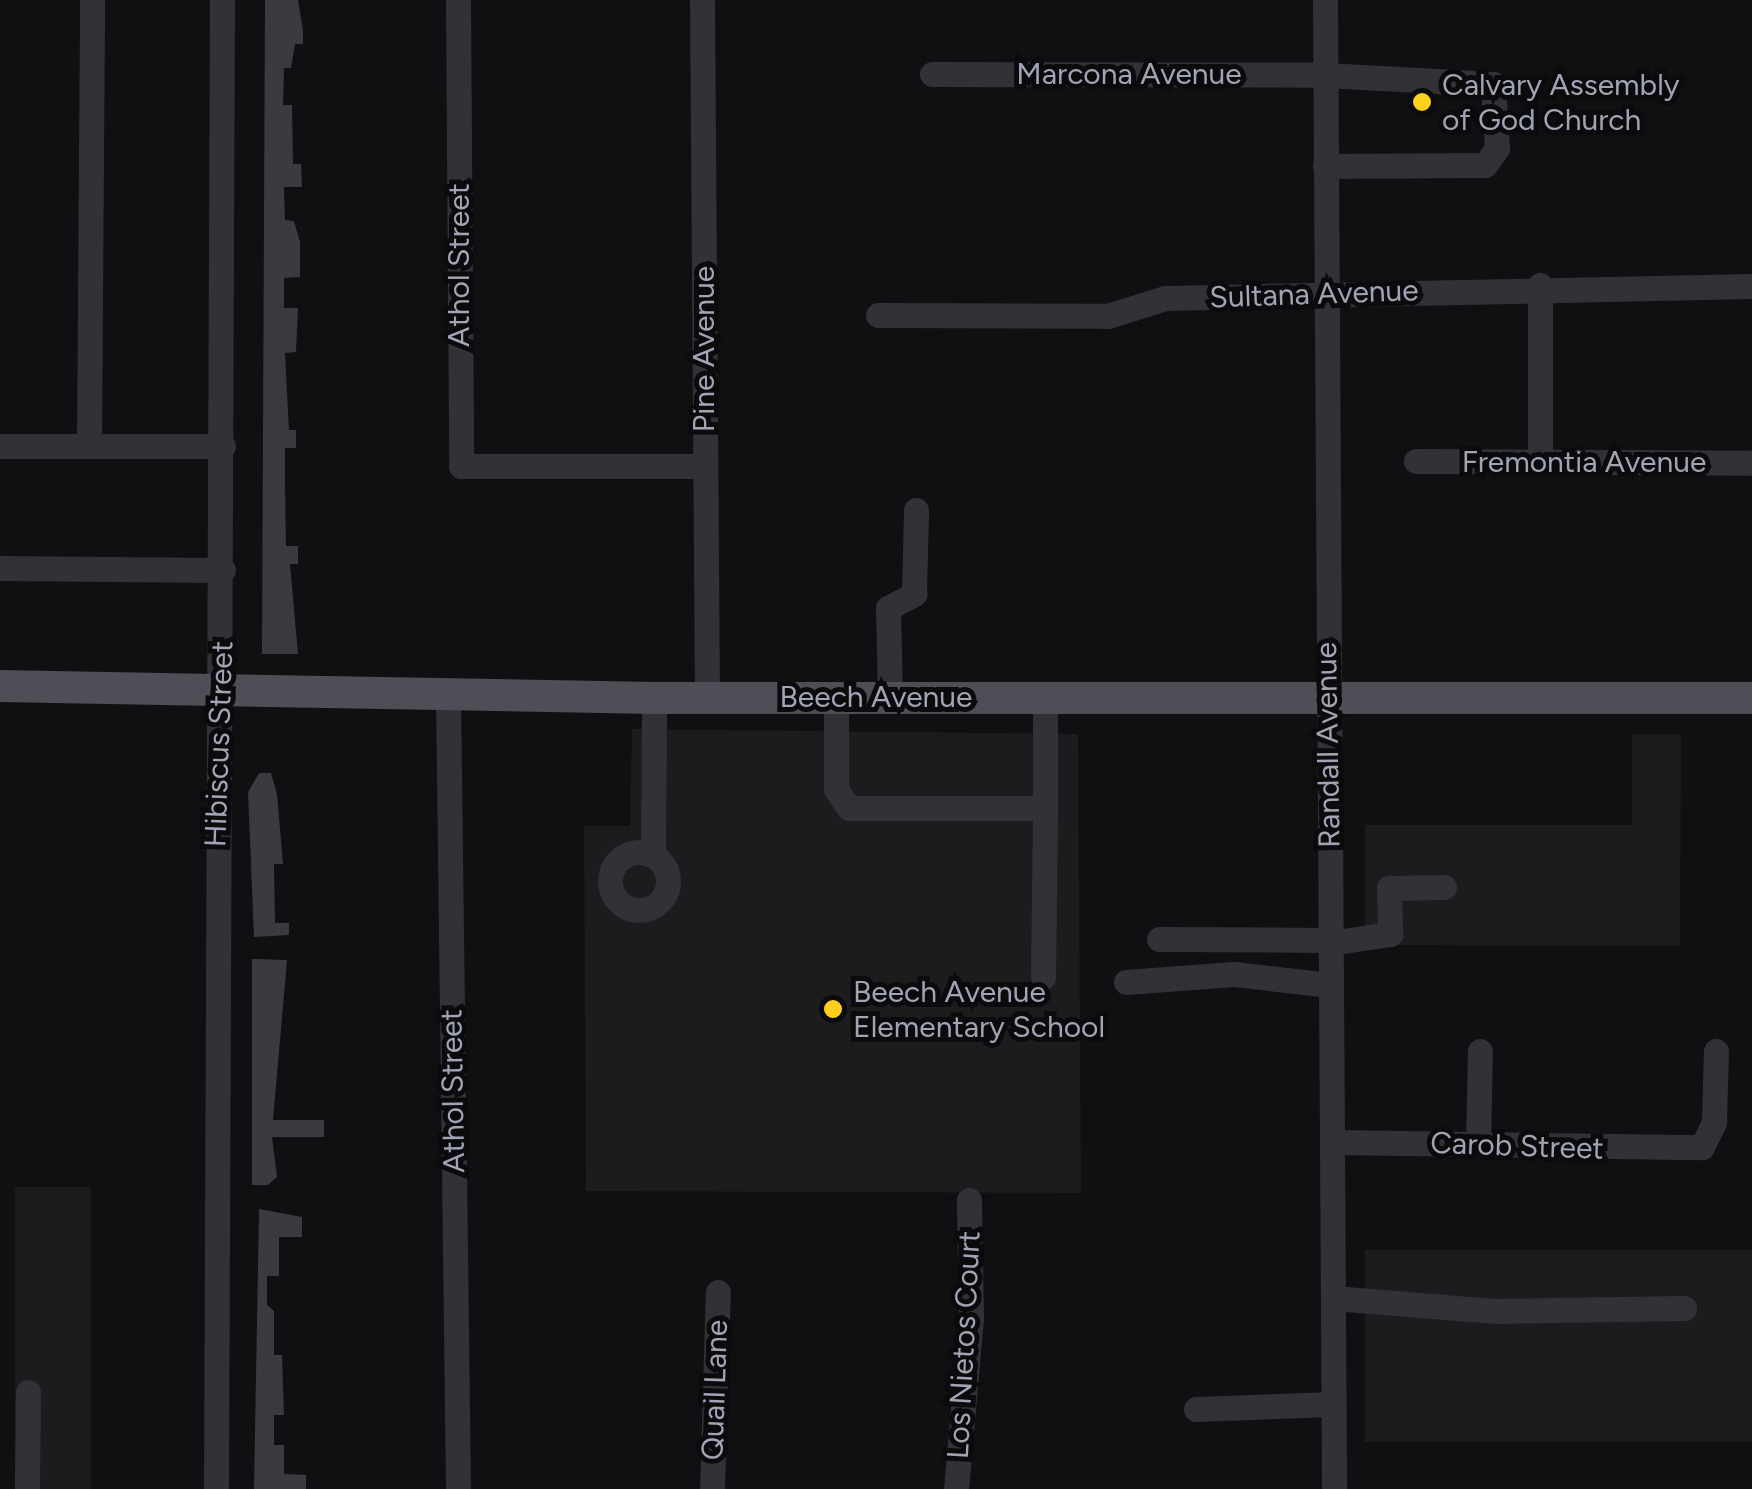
<!DOCTYPE html>
<html>
<head>
<meta charset="utf-8">
<style>
	body { margin:0 }
	#map { position:relative; width:1752px; height:1489px; overflow:hidden; background:#101012; font-family:Figtree,sans-serif }
	div>[style] { position:absolute }
	.built>* { inset:0; background:#1c1c1f; transform-origin:0 0 }
	.building>* { inset:0; background:#3a3a40 }
	.minor>* { height:25px; margin:-12.5px; padding:0 12.5px; transform-origin:12.5px; border-radius:12.5px; background:#313137 }
	.minor>.ring { margin:-12.5px; padding:0; box-sizing:content-box; background:none; border:25px solid #313137; border-radius:50% }
	.major>* { height:32px; margin:-16px; padding:0 16px; transform-origin:16px; border-radius:16px; background:#4d4e56 }
	.dots>* { width:28px; height:28px; translate:-50% -50%; box-sizing:border-box; border:5px solid #0b0b0d; border-radius:50% }
	span { translate:-50% -50%; white-space:nowrap; text-align:center; line-height:1.15; -webkit-text-stroke:10px #0b0b0d; paint-order:stroke }
	.street-label { font-size:30px; color:#a0a4b4 }
	.poi-label { font-size:30px; color:#a0a4b4 }
	.left { translate:0 -50%; text-align:left }
</style>
</head>
<body>
<div id="map">
	<div class="built">
		<div style="clip-path:polygon(632px 729px,1078px 734px,1081px 1193px,586px 1191px,584px 826px,630px 826px)"></div>
		<div style="clip-path:polygon(1632px 734px,1681px 734px,1680px 946px,1365px 945px,1365px 825px,1632px 825px)"></div>
		<div style="left:15px;top:1187px;width:76px;height:302px"></div>
		<div style="left:1365px;top:1250px;width:387px;height:192px"></div>
	</div>
	<div class="building">
		<div style="clip-path:polygon(265px 0,298px 0,303px 31px,303px 44px,295px 44px,291px 68px,284px 68px,283px 105px,292px 105px,293px 164px,301px 164px,302px 187px,284px 187px,285px 220px,294px 221px,300px 242px,300px 277px,284px 278px,284px 308px,298px 308px,296px 352px,285px 353px,289px 430px,296px 430px,296px 448px,285px 448px,285px 485px,286px 546px,298px 546px,298px 564px,290px 564px,298px 654px,262px 654px)"></div>
		<div style="clip-path:polygon(259px 773px,271px 773px,277px 794px,283px 864px,274px 864px,275px 923px,289px 923px,289px 935px,254px 937px,248px 792px)"></div>
		<div style="clip-path:polygon(252px 959px,287px 960px,273px 1120px,324px 1120px,324px 1137px,272px 1137px,277px 1177px,268px 1185px,252px 1185px)"></div>
		<div style="clip-path:polygon(259px 1209px,302px 1217px,302px 1237px,279px 1237px,279px 1276px,267px 1276px,267px 1305px,274px 1311px,274px 1355px,282px 1355px,284px 1415px,274px 1415px,274px 1445px,284px 1445px,284px 1474px,306px 1475px,306px 1489px,254px 1489px)"></div>
	</div>
	<div class="minor">
		<div style="left:458px;top:0;width:466px;rotate:89.6deg"></div>
		<div style="left:461px;top:466px;width:244px"></div>
		<div style="left:702px;top:0;width:698px;rotate:89.59deg"></div>
		<div style="left:1325px;top:0;width:1489px;rotate:89.65deg"></div>
		<div style="left:932px;top:74px;width:393px;rotate:0.1deg"></div>
		<div style="left:1325px;top:75px;width:168px;rotate:3.1deg"></div>
		<div style="left:1493px;top:84px;width:64px;rotate:86.4deg"></div>
		<div style="left:1497px;top:148px;width:21px;rotate:125deg"></div>
		<div style="left:1485px;top:165px;width:160px;rotate:179.6deg"></div>
		<div style="left:1540px;top:285px;width:177px;rotate:90deg"></div>
		<div style="left:878px;top:315px;width:230px;rotate:0.2deg"></div>
		<div style="left:1108px;top:316px;width:60px;rotate:-17.5deg"></div>
		<div style="left:1165px;top:298px;width:587px;rotate:-1.17deg"></div>
		<div style="left:0;top:446px;width:223px"></div>
		<div style="left:89px;top:446px;width:446px;rotate:-89.6deg"></div>
		<div style="left:1416px;top:461px;width:336px;rotate:0.3deg"></div>
		<div style="left:0;top:568px;width:223px;rotate:0.5deg"></div>
		<div style="left:448px;top:694px;width:795px;rotate:89.28deg"></div>
		<div style="left:890px;top:697px;width:89px;rotate:-91.3deg"></div>
		<div style="left:888px;top:608px;width:30px;rotate:-28deg"></div>
		<div style="left:914px;top:594px;width:84px;rotate:-88.6deg"></div>
		<div style="left:836px;top:698px;width:91px;rotate:90deg"></div>
		<div style="left:836px;top:789px;width:23px;rotate:56deg"></div>
		<div style="left:849px;top:808px;width:196px"></div>
		<div style="left:1045px;top:808px;width:112px;rotate:-90deg"></div>
		<div class="ring" style="left:610px;top:852px;width:33px;height:33px"></div>
		<div style="left:653px;top:855px;width:157px;rotate:-89.6deg"></div>
		<div style="left:1159px;top:939px;width:171px;rotate:0.3deg"></div>
		<div style="left:1330px;top:943px;width:61px;rotate:-8.5deg"></div>
		<div style="left:1390px;top:934px;width:46px;rotate:-91.2deg"></div>
		<div style="left:1389px;top:888px;width:55px;rotate:-1deg"></div>
		<div style="left:1043px;top:977px;width:169px;rotate:-89.3deg"></div>
		<div style="left:1126px;top:982px;width:108px;rotate:-4.2deg"></div>
		<div style="left:1234px;top:974px;width:97px;rotate:6.5deg"></div>
		<div style="left:1332px;top:1142px;width:370px;rotate:0.8deg"></div>
		<div style="left:1702px;top:1147px;width:28px;rotate:-64deg"></div>
		<div style="left:1714px;top:1122px;width:71px;rotate:-88.4deg"></div>
		<div style="left:1478px;top:1144px;width:93px;rotate:-88.8deg"></div>
		<div style="left:1333px;top:1298px;width:164px;rotate:4.6deg"></div>
		<div style="left:1496px;top:1311px;width:188px;rotate:-0.9deg"></div>
		<div style="left:1196px;top:1409px;width:137px;rotate:-2.1deg"></div>
		<div style="left:27px;top:1489px;width:97px;rotate:-89.4deg"></div>
		<div style="left:216px;top:1489px;width:1489px;rotate:-89.77deg"></div>
		<div style="left:712px;top:1489px;width:197px;rotate:-88.3deg"></div>
		<div style="left:956px;top:1489px;width:172px;rotate:-85deg"></div>
		<div style="left:971px;top:1318px;width:118px;rotate:-91deg"></div>
	</div>
	<div class="major">
		<div style="left:0;top:686px;width:654px;rotate:1.05deg"></div>
		<div style="left:654px;top:698px;width:1098px"></div>
	</div>
	<div class="dots">
		<div style="left:1422px;top:102px;background:#fecf1c"></div>
		<div style="left:833px;top:1009px;background:#fecf1c"></div>
	</div>
	<div class="street-label">
		<span style="left:1129px;top:74px">Marcona Avenue</span>
		<span style="left:459px;top:265px;rotate:-90deg">Athol Street</span>
		<span style="left:1314px;top:294px;rotate:-2deg">Sultana Avenue</span>
		<span style="left:704px;top:349px;rotate:-90deg">Pine Avenue</span>
		<span style="left:1584px;top:462px">Fremontia Avenue</span>
		<span style="left:876px;top:697px">Beech Avenue</span>
		<span style="left:219px;top:744px;rotate:-88deg">Hibiscus Street</span>
		<span style="left:1328px;top:745px;rotate:-91deg">Randall Avenue</span>
		<span style="left:453px;top:1091px;rotate:-91deg">Athol Street</span>
		<span style="left:1517px;top:1146px;rotate:2deg">Carob Street</span>
		<span style="left:964px;top:1345px;rotate:-87deg">Los Nietos Court</span>
		<span style="left:715px;top:1390px;rotate:-88deg">Quail Lane</span>
	</div>
	<div class="poi-label">
		<span class="left" style="left:1442px;top:102px">Calvary Assembly<br>of God Church</span>
		<span class="left" style="left:853px;top:1009px">Beech Avenue<br>Elementary School</span>
	</div>
</div>
</body>
</html>
